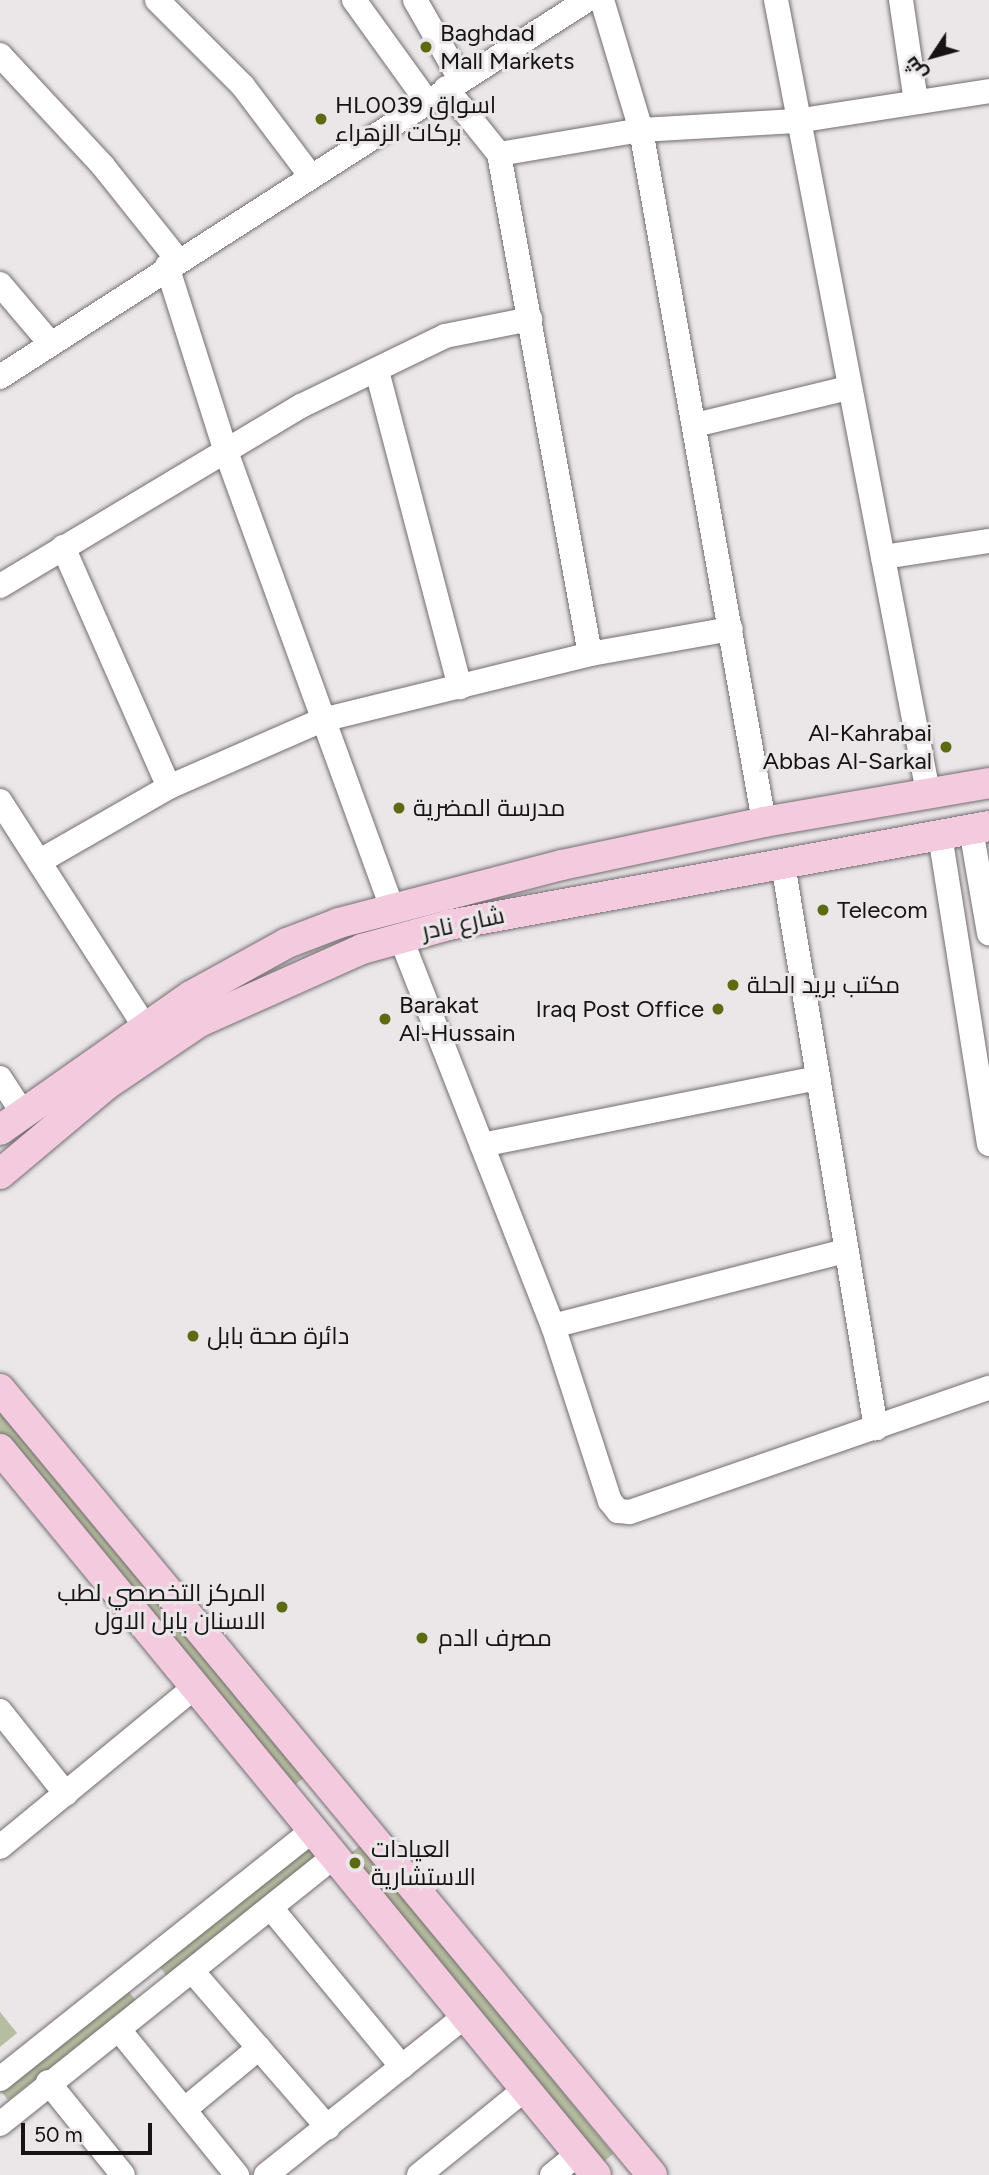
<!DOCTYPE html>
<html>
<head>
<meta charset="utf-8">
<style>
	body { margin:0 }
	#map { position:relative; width:989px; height:2175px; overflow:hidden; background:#ebe6e8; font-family:Figtree,Cairo,sans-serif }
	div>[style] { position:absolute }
	.green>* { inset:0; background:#b7bea0; transform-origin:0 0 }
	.roads { filter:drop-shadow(0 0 2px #736e70) drop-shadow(0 0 2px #736e70) }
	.minor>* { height:24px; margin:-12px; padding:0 12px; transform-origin:12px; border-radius:12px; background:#fff }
	.major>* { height:30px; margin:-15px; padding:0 15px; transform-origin:15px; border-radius:15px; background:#f4cadf }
	.dots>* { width:19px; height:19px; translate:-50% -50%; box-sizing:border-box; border:4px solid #ebe6e8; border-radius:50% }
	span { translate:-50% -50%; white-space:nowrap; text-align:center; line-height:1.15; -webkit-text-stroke:6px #ebe6e8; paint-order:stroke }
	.poi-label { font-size:24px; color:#151314 }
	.left { translate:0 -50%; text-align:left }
	.right { translate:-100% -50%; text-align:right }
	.street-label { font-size:24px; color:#151314 }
	.north { position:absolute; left:898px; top:21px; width:70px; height:70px; -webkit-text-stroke:5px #ebe6e8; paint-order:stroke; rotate:234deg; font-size:19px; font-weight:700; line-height:28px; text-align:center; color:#151314 }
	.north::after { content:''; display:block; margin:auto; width:24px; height:32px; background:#151314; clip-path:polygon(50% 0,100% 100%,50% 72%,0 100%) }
	.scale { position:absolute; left:21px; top:2123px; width:131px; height:32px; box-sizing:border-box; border:4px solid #151314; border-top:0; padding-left:9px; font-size:21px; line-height:24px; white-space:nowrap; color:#151314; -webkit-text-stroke:5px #ebe6e8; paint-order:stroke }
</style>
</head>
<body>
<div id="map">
	<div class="green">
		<div style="left:0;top:1397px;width:487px;height:31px;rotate:51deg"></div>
		<div style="left:306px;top:1844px;width:18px;height:191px;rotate:52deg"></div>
		<div style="left:362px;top:1844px;width:399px;height:17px;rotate:51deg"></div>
		<div style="left:126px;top:1988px;width:16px;height:162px;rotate:52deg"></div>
		<div style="clip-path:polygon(0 2012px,17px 2033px,0 2047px)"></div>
	</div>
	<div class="roads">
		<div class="minor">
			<div style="left:157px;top:0;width:122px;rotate:45deg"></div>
			<div style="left:243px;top:86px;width:111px;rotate:53deg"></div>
			<div style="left:354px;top:0;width:123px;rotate:54.2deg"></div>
			<div style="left:415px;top:0;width:91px;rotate:60.3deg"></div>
			<div style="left:602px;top:0;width:136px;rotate:73.3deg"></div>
			<div style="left:641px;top:130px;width:703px;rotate:79.92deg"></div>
			<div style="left:776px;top:0;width:806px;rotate:79.14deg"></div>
			<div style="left:901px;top:0;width:103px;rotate:81.6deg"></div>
			<div style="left:0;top:55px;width:151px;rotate:47.1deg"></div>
			<div style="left:103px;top:166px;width:120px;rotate:51.4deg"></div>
			<div style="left:446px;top:88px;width:85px;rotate:51.2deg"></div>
			<div style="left:499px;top:154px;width:508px;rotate:79.69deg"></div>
			<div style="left:499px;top:154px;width:144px;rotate:-9.6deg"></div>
			<div style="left:641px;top:130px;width:155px;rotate:-3.3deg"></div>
			<div style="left:796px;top:121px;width:195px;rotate:-8.8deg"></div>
			<div style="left:167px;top:266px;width:192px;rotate:72.4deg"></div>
			<div style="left:225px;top:449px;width:486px;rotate:70deg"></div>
			<div style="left:0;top:284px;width:77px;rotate:49.7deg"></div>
			<div style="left:377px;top:371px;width:327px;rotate:75.3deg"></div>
			<div style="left:0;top:377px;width:698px;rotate:-32.71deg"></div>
			<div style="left:695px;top:425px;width:157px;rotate:-13.6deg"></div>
			<div style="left:63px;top:547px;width:262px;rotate:66.2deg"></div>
			<div style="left:883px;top:557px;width:107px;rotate:-8.6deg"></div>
			<div style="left:0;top:586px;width:351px;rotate:-30.9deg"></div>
			<div style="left:301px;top:406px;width:160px;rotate:-25.9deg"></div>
			<div style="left:445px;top:336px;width:87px;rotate:-11.3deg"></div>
			<div style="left:0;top:801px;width:270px;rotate:57.3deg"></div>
			<div style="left:971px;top:829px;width:106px;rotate:80.2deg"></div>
			<div style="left:940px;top:835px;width:313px;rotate:81deg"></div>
			<div style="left:40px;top:861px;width:149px;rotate:-29.8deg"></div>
			<div style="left:169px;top:787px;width:167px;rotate:-23.6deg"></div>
			<div style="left:322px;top:720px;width:276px;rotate:-13.8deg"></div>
			<div style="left:590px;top:654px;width:143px;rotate:-10.1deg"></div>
			<div style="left:783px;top:864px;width:572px;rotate:80.64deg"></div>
			<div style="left:400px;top:936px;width:419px;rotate:68.6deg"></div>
			<div style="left:553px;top:1326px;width:184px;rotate:72deg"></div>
			<div style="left:610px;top:1501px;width:13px;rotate:51deg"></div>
			<div style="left:618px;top:1511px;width:12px;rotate:5deg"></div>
			<div style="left:630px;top:1512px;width:380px;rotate:-19.1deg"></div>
			<div style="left:0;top:1078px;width:40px;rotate:57.1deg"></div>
			<div style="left:482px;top:1145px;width:343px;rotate:-11.3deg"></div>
			<div style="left:553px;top:1326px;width:302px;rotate:-14.4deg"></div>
			<div style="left:0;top:1711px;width:106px;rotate:51.5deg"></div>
			<div style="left:0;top:1847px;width:252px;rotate:-39.4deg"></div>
			<div style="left:271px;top:1908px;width:206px;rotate:50.5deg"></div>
			<div style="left:193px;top:1972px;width:206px;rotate:49.1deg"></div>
			<div style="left:120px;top:2031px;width:186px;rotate:50.9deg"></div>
			<div style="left:0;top:2079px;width:400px;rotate:-38.5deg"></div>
			<div style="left:48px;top:2082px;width:119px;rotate:51.1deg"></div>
			<div style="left:185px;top:2109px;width:96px;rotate:-39.5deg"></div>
			<div style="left:0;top:2124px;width:429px;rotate:-38.7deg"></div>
			<div style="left:266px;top:2175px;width:253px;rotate:-38.6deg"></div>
			<div style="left:419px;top:2175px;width:135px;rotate:-39deg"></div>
			<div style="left:552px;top:2175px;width:33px;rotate:-39deg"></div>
		</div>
		<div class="major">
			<div style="left:0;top:1130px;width:233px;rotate:-35.1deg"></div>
			<div style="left:191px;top:996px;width:110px;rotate:-28.9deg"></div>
			<div style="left:287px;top:943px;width:56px;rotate:-21deg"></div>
			<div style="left:339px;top:923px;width:230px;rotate:-14.6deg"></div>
			<div style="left:562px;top:865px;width:207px;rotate:-12deg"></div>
			<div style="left:764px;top:822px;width:228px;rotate:-9.8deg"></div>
			<div style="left:0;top:1174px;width:138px;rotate:-40deg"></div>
			<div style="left:106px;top:1085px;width:112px;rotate:-34.1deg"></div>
			<div style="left:199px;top:1022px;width:179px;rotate:-24.1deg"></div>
			<div style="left:362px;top:949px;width:90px;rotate:-15.4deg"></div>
			<div style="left:449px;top:925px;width:549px;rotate:-10.39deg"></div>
			<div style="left:0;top:1389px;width:1021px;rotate:50.32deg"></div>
			<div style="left:0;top:1449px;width:939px;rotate:50.62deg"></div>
		</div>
	</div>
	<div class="dots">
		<div style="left:426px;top:47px;background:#5c6a12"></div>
		<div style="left:321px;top:119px;background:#5c6a12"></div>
		<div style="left:946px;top:747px;background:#5c6a12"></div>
		<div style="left:399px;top:808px;background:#5c6a12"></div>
		<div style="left:823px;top:910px;background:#5c6a12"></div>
		<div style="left:733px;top:985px;background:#5c6a12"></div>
		<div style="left:718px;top:1009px;background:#5c6a12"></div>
		<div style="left:385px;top:1019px;background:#5c6a12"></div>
		<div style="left:193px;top:1336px;background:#5c6a12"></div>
		<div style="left:282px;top:1607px;background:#5c6a12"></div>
		<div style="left:422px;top:1638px;background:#5c6a12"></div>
		<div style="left:355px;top:1863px;background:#5c6a12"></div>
	</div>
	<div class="poi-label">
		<span class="left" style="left:440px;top:47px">Baghdad<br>Mall Markets</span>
		<span class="left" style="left:335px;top:119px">HL0039 اسواق<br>بركات الزهراء</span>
		<span class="right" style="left:932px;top:747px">Al-Kahrabai<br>Abbas Al-Sarkal</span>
		<span class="left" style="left:413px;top:808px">مدرسة المضرية</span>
		<span class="left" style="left:837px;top:910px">Telecom</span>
		<span class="left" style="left:747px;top:985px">مكتب بريد الحلة</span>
		<span class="left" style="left:399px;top:1019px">Barakat<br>Al-Hussain</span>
		<span class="right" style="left:704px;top:1009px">Iraq Post Office</span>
		<span class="left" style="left:207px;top:1336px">دائرة صحة بابل</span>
		<span class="right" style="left:266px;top:1607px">المركز التخصصي لطب<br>الاسنان بابل الاول</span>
		<span class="left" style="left:438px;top:1638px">مصرف الدم</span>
		<span class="left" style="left:371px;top:1863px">العيادات<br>الاستشارية</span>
	</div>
	<div class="street-label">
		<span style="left:463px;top:923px;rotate:-12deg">شارع نادر</span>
	</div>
	<div class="north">ش</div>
	<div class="scale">50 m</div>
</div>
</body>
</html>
